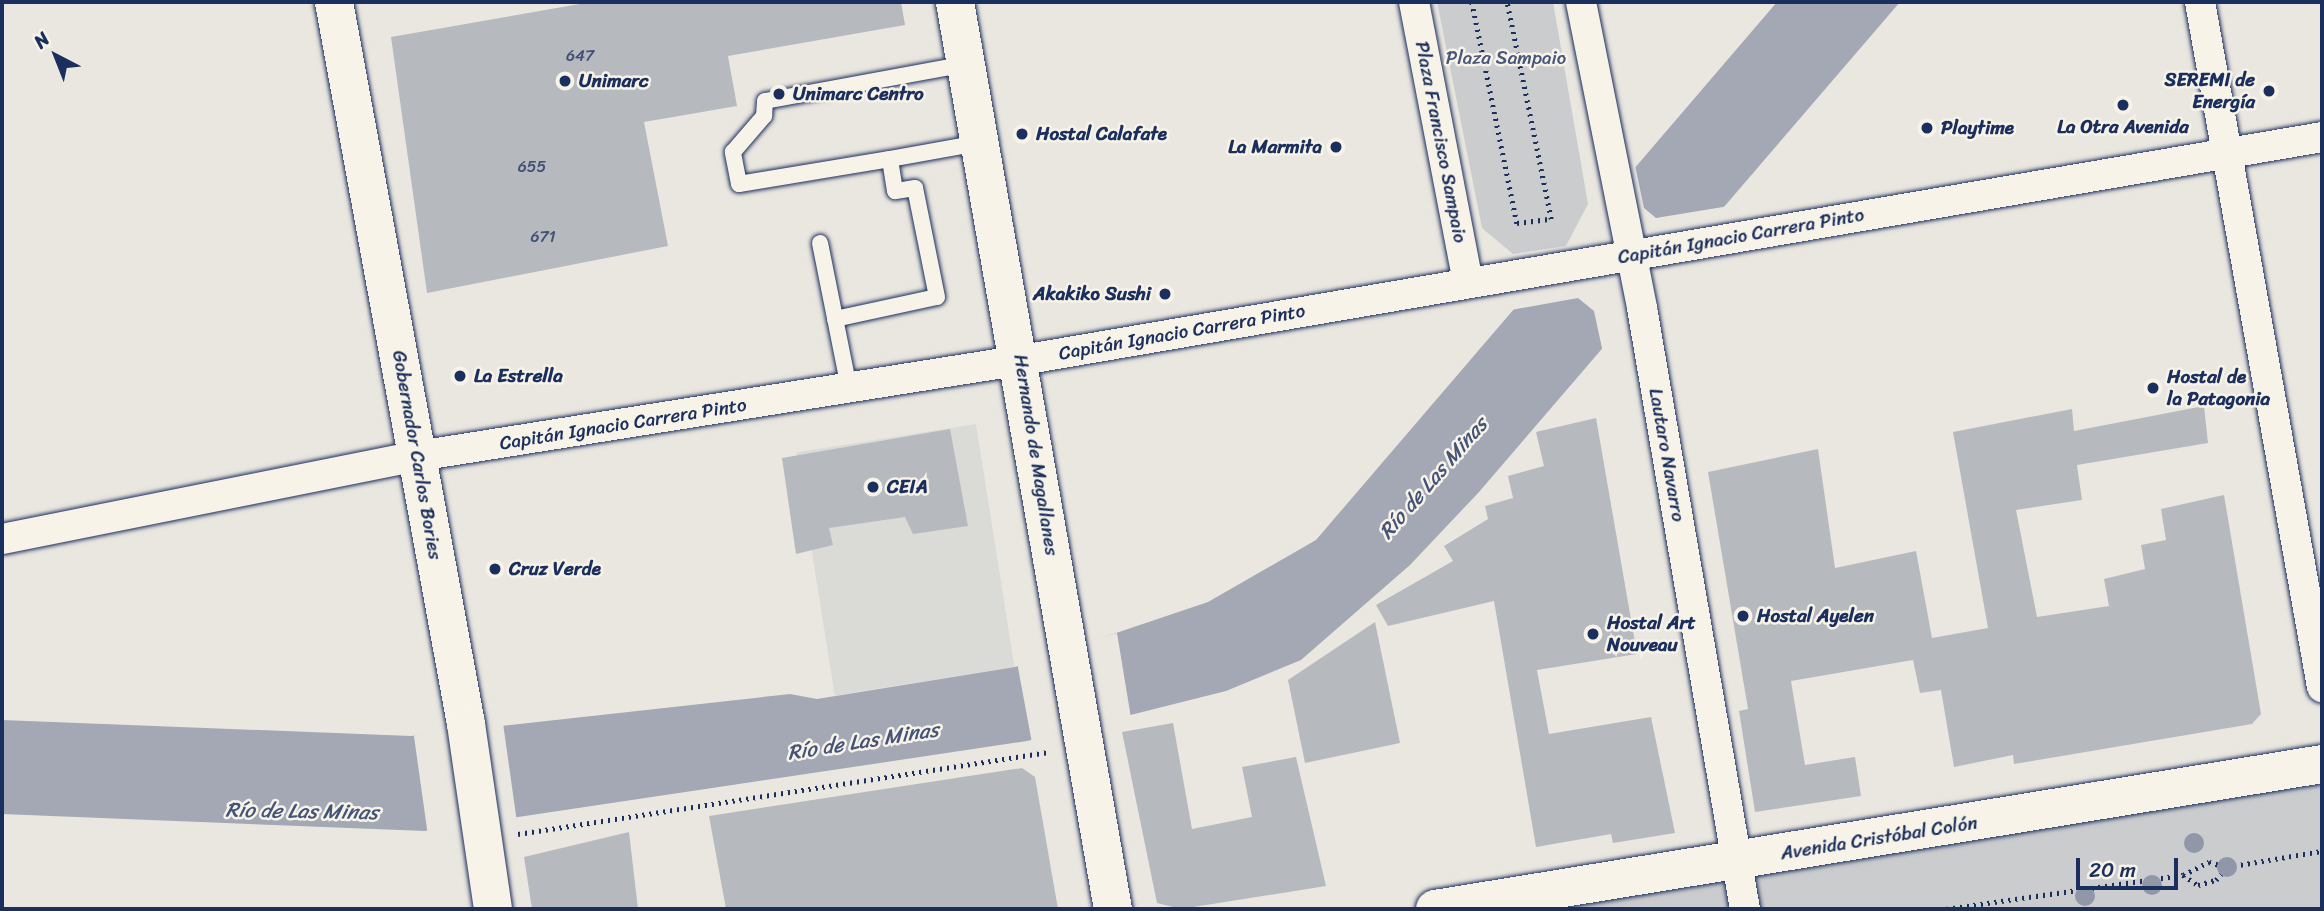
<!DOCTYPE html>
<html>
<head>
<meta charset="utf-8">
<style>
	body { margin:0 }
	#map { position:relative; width:2324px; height:911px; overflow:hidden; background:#eae7e0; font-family:Sriracha,sans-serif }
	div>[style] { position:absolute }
	.built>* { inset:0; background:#dadad6; transform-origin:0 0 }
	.green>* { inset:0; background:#cbcccd }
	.water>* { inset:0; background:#a3a8b4 }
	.pier>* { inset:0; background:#eae7e0; transform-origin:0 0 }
	.building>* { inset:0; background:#b6babf }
	.path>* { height:4.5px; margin-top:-2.25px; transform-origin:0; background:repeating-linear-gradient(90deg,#1b2f5e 0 2px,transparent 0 7px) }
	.roads { filter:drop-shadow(0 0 2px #1b2f5e) drop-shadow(0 0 2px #1b2f5e) }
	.service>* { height:16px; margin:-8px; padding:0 8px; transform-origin:8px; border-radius:8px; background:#f7f3e8 }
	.minor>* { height:30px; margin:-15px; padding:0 15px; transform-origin:15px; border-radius:15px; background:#f7f3e8 }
	.secondary>* { height:38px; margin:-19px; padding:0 19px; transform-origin:19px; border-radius:19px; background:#f7f3e8 }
	.primary>* { height:38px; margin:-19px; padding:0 19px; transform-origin:19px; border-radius:19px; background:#f7f3e8 }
	.trees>* { width:20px; height:20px; margin:-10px; border-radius:50%; background:#9097a8 }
	.dots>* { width:19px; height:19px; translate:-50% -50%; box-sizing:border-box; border:4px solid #f7f3e8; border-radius:50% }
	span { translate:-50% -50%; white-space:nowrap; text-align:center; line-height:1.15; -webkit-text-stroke:5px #f7f3e8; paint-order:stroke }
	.number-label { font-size:16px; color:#425276 }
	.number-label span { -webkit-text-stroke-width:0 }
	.park-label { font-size:19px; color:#47567a }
	.poi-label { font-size:19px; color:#1b2f5e; font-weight:700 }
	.right { translate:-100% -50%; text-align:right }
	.left { translate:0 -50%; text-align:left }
	.street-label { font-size:19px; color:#1b2f5e }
	.water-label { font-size:21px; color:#445378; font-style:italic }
	.frame { position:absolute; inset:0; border:4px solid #1b2f5e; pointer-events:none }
	.north { position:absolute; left:21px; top:21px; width:70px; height:70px; -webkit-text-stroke:5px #f7f3e8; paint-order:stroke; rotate:318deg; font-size:19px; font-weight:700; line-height:28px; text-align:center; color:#1b2f5e }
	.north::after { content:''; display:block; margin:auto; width:24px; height:32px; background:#1b2f5e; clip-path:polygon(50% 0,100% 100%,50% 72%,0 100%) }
	.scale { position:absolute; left:2076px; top:858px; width:102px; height:32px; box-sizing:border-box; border:4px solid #1b2f5e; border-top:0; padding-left:9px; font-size:21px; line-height:24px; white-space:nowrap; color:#1b2f5e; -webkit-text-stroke:5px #f7f3e8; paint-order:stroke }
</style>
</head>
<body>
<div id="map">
	<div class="built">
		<div style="left:976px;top:424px;width:246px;height:182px;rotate:81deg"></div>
	</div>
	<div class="green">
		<div style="clip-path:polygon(1437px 2px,1553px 2px,1588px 204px,1566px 246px,1513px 254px,1482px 228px)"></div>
		<div style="clip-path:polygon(2322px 774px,2322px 909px,1522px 909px)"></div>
	</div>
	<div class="water">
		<div style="clip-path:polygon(1777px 2px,1900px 2px,1479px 492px,1410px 565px,1301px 660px,1226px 691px,1027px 741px,425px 831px,2px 814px,2px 720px,411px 736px,790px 694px,817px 699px,1015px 667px,1208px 602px,1316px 540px)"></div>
	</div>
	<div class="pier">
		<div style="clip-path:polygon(1635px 165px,1644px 208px,1656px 218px,1729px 206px,1603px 353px,1594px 311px,1578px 298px,1511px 310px)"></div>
		<div style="clip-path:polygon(1117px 633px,1131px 718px,1032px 743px,1017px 662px)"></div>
		<div style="left:503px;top:723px;width:98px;height:90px;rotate:82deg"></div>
	</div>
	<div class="building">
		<div style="clip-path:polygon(591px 2px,901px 2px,905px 25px,728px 56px,737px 106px,644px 122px,668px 246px,427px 293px,391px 37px)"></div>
		<div style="clip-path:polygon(2204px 406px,2208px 443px,2077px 465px,2082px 500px,2016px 510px,2037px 617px,2109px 606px,2104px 579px,2145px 569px,2141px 545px,2166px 540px,2161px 509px,2224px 495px,2261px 714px,2252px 724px,2014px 764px,2013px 755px,1954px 767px,1941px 690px,1920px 693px,1913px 660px,1791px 681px,1805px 765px,1855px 757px,1861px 796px,1755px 812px,1739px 711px,1748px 709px,1708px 472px,1818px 449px,1835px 568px,1916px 551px,1932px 638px,1988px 628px,1953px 432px,2072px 409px,2074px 431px)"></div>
		<div style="clip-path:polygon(1596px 418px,1637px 654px,1537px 670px,1549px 734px,1651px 717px,1675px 833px,1613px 843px,1611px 834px,1536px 847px,1494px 601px,1388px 626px,1376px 605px,1453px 561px,1444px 546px,1488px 519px,1485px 506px,1513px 498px,1508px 476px,1544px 466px,1536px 432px)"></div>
		<div style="clip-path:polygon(950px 429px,968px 526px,913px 534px,905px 517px,829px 528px,833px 545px,796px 554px,782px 458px)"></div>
		<div style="clip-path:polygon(1375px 622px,1400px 743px,1305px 763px,1288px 680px)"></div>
		<div style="clip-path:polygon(1173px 723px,1192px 829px,1252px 817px,1242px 767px,1296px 757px,1326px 886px,1181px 909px,1157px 903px,1122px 732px)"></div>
		<div style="clip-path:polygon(1022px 768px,1035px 777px,1058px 909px,726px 909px,709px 816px)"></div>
		<div style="clip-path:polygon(629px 832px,638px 909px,532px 909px,524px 857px)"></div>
	</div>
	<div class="path">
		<div style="left:1472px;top:2px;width:226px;rotate:78.5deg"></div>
		<div style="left:1517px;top:223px;width:34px;rotate:-7deg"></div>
		<div style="left:1551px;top:219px;width:221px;rotate:-101.5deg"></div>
		<div style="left:518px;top:834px;width:537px;rotate:-8.78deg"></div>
		<div style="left:2183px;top:875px;width:29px;rotate:-27deg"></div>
		<div style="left:2209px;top:862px;width:19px;rotate:16deg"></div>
		<div style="left:1946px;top:909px;width:239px;rotate:-8.2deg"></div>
		<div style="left:2183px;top:875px;width:18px;rotate:34deg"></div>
		<div style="left:2198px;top:885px;width:19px;rotate:-16deg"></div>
		<div style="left:2216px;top:880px;width:17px;rotate:-50deg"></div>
		<div style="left:2227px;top:867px;width:96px;rotate:-9.6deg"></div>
	</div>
	<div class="roads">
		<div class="service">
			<div style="left:890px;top:159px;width:90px;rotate:-10.2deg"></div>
			<div style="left:820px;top:243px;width:148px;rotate:78.7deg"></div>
			<div style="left:835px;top:319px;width:104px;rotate:-12.2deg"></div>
			<div style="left:937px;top:297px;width:111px;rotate:-101.4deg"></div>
			<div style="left:915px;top:188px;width:20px;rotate:171deg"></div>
			<div style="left:895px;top:191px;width:32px;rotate:-99deg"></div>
			<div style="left:890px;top:159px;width:153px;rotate:170.6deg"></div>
			<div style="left:739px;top:184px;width:33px;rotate:-101deg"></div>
			<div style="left:733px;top:152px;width:48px;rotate:-49.3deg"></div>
			<div style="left:764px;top:116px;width:15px;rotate:-86deg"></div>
			<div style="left:765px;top:101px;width:204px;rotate:-10.4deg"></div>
		</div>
		<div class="minor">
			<div style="left:1414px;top:2px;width:286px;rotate:79.1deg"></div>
			<div style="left:1581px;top:2px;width:312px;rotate:78.7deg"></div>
			<div style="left:1642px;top:308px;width:610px;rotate:80.28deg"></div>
			<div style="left:2200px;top:2px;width:696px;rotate:79.9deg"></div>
			<div style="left:2px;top:539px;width:424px;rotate:-11.3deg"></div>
			<div style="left:418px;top:456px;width:612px;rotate:-9.03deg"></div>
			<div style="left:1022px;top:360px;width:1319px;rotate:-9.73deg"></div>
		</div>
		<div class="secondary">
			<div style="left:1435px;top:909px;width:899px;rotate:-9.28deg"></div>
		</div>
		<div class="primary">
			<div style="left:334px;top:2px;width:734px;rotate:79.64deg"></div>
			<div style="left:466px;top:724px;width:187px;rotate:81.7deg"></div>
			<div style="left:955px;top:2px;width:921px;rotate:80.12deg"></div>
		</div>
	</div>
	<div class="trees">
		<div style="left:2194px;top:843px"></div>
		<div style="left:2227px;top:867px"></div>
		<div style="left:2152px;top:885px"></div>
		<div style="left:2085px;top:896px"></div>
	</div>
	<div class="dots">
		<div style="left:565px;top:81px;background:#1b2f5e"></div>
		<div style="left:2269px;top:91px;background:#1b2f5e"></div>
		<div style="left:779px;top:94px;background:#1b2f5e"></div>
		<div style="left:2123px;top:105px;background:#1b2f5e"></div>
		<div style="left:1927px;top:128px;background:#1b2f5e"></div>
		<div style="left:1022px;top:134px;background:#1b2f5e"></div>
		<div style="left:1336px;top:147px;background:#1b2f5e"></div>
		<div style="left:1165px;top:294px;background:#1b2f5e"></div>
		<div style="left:460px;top:376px;background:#1b2f5e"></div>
		<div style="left:2153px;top:388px;background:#1b2f5e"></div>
		<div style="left:873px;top:487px;background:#1b2f5e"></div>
		<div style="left:495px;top:569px;background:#1b2f5e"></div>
		<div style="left:1743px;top:616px;background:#1b2f5e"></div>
		<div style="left:1593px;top:634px;background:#1b2f5e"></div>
	</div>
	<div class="number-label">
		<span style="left:580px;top:56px">647</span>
		<span style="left:532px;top:167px">655</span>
		<span style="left:543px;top:237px">671</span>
	</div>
	<div class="park-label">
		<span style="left:1506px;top:58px">Plaza Sampaio</span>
	</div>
	<div class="poi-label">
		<span class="right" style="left:2255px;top:91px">SEREMI de<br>Energía</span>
		<span class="left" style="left:579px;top:81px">Unimarc</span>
		<span class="left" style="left:793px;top:94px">Unimarc Centro</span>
		<span style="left:2123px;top:127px">La Otra Avenida</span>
		<span class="left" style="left:1941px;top:128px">Playtime</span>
		<span class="left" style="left:1036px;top:134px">Hostal Calafate</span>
		<span class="right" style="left:1322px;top:147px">La Marmita</span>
		<span class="right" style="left:1151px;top:294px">Akakiko Sushi</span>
		<span class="left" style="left:474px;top:376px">La Estrella</span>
		<span class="left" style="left:2167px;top:388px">Hostal de<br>la Patagonia</span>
		<span class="left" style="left:887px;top:487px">CEIA</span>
		<span class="left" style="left:509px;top:569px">Cruz Verde</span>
		<span class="left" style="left:1757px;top:616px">Hostal Ayelen</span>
		<span class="left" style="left:1607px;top:634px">Hostal Art<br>Nouveau</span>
	</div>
	<div class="street-label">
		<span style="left:1441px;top:142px;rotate:79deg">Plaza Francisco Sampaio</span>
		<span style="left:1741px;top:236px;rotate:-10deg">Capitán Ignacio Carrera Pinto</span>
		<span style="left:1182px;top:332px;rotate:-10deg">Capitán Ignacio Carrera Pinto</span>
		<span style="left:623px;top:424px;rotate:-9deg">Capitán Ignacio Carrera Pinto</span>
		<span style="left:417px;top:455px;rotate:80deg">Gobernador Carlos Bories</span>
		<span style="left:1036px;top:455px;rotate:81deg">Hernando de Magallanes</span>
		<span style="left:1667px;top:455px;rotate:80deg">Lautaro Navarro</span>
		<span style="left:1879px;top:838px;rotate:-9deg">Avenida Cristóbal Colón</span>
	</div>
	<div class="water-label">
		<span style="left:1433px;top:478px;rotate:-49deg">Río de Las Minas</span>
		<span style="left:863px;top:741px;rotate:-9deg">Río de Las Minas</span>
		<span style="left:302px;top:811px;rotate:1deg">Río de Las Minas</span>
	</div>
	<div class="frame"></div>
	<div class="north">N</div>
	<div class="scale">20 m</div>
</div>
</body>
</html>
